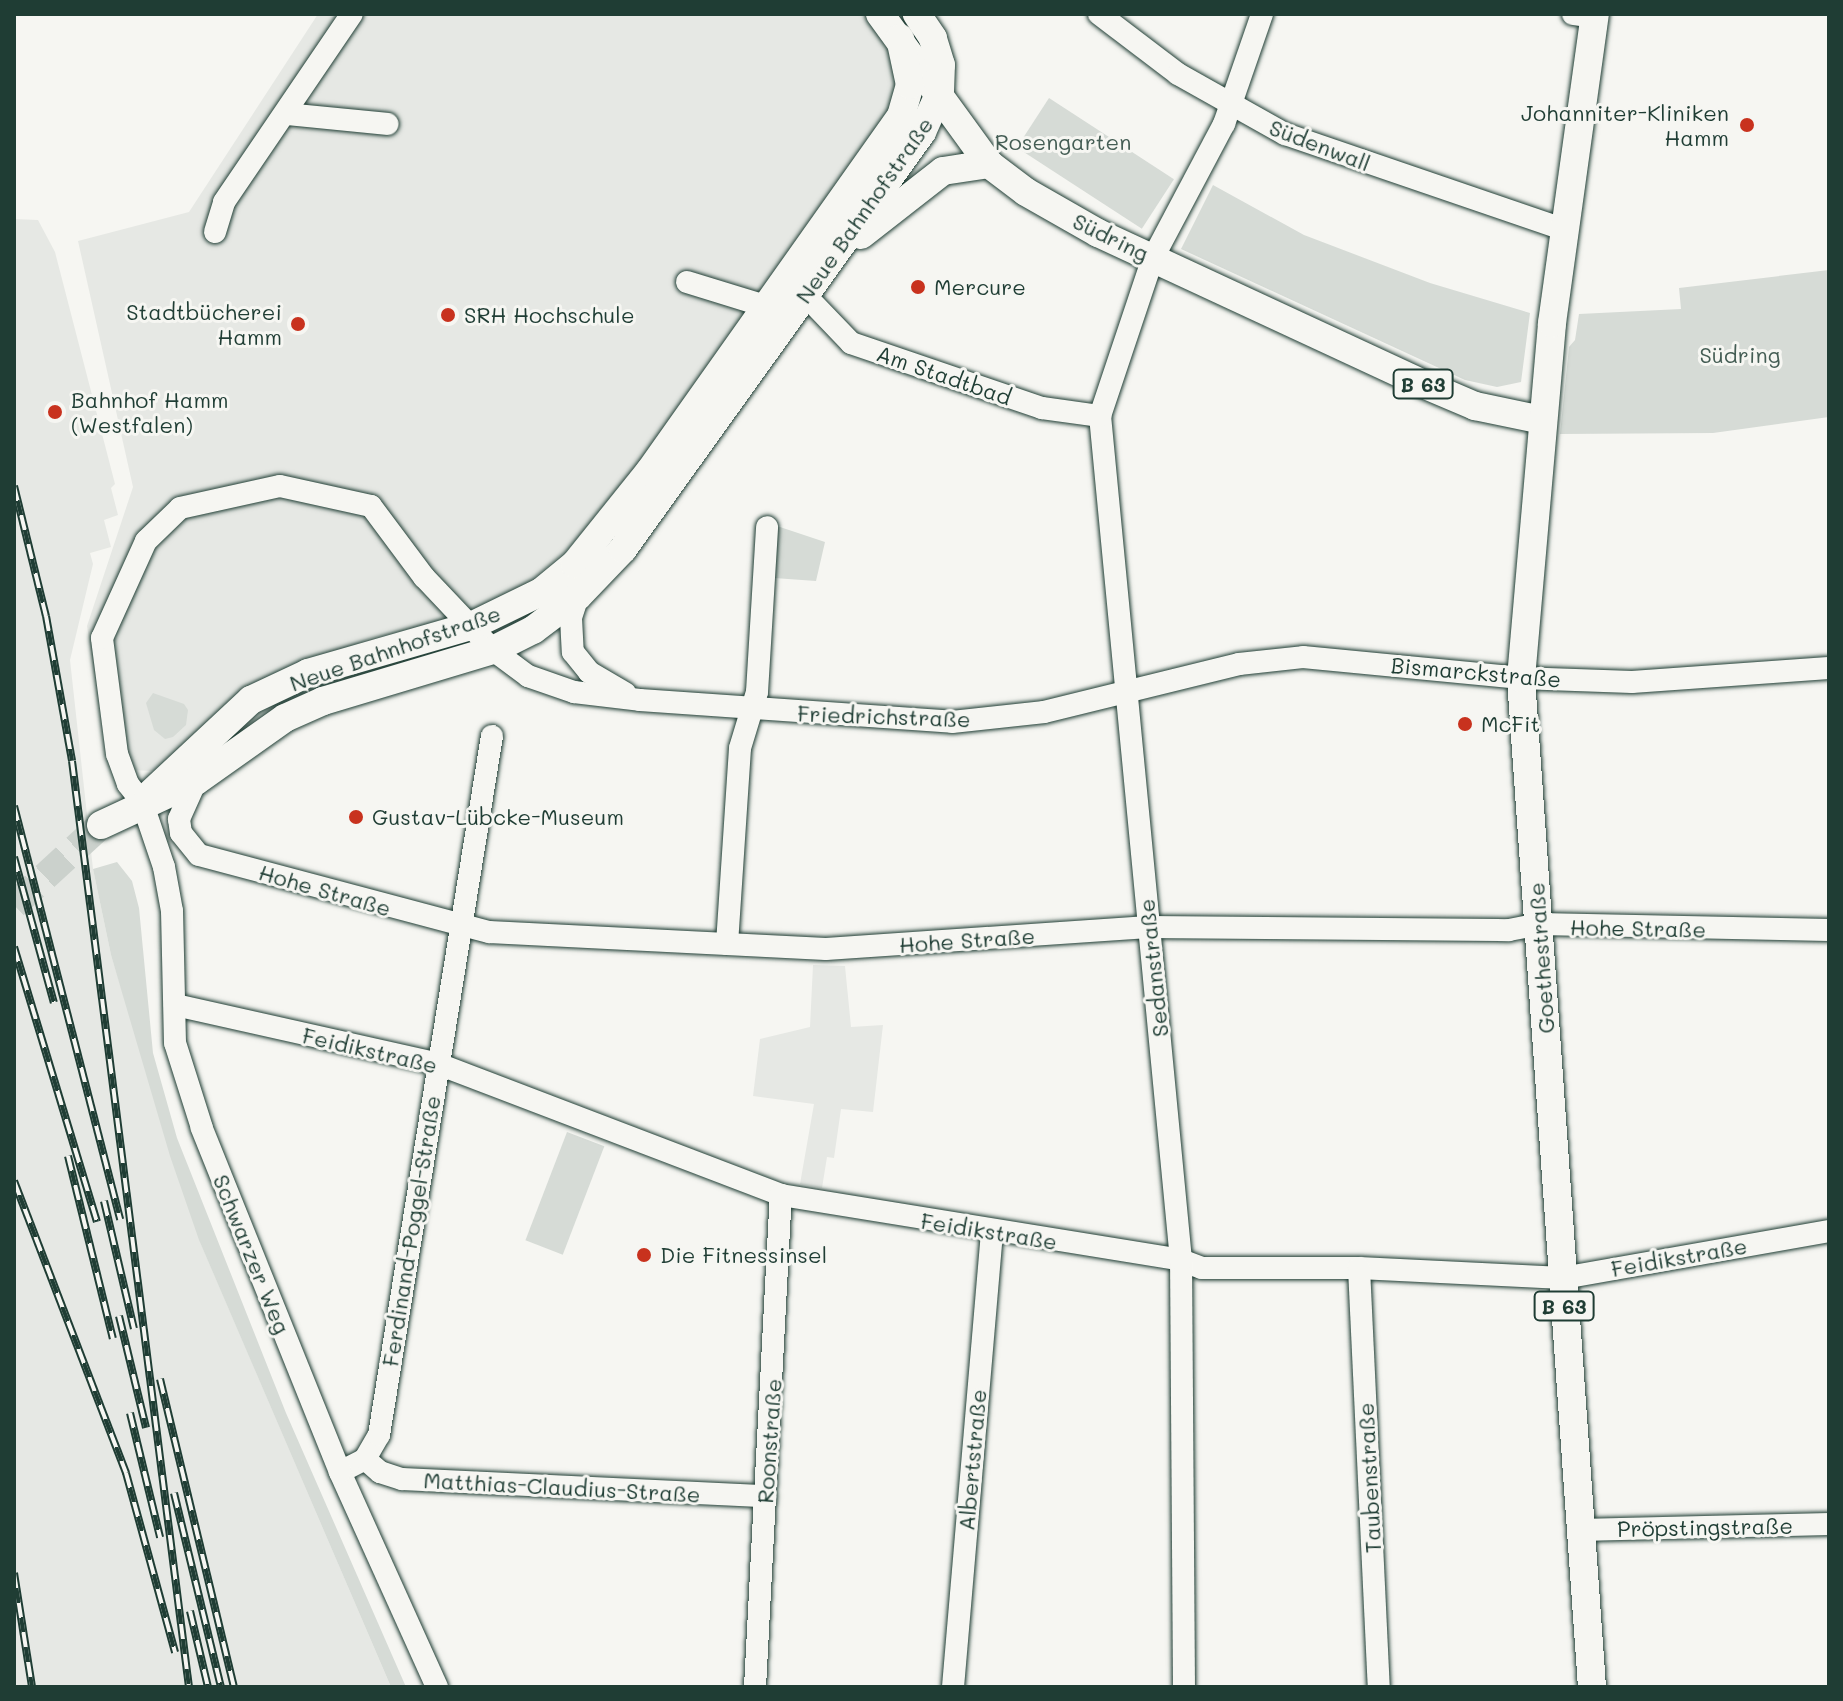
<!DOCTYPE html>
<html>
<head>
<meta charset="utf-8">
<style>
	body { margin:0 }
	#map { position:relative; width:1843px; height:1701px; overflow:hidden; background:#f6f6f2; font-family:Mali,sans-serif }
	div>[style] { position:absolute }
	.built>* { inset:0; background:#e6e8e4 }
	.green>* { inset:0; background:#d6dbd6; transform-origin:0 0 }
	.major-tunnel>* { height:28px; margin-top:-14px; transform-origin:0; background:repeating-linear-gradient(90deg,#cbd1cc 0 28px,transparent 0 42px) }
	.roads { filter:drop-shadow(0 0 2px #1f3d34) drop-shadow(0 0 2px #1f3d34) }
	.minor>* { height:22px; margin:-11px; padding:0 11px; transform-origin:11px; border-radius:11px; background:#f6f6f2 }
	.major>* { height:28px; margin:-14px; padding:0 14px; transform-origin:14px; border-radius:14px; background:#f6f6f2 }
	.rail>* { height:8px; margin-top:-4px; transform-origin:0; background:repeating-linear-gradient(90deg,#f6f6f2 0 15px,#1f3d34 0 30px); box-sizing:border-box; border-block:2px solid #1f3d34 }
	.dots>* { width:22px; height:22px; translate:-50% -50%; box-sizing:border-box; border:4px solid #f6f6f2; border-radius:50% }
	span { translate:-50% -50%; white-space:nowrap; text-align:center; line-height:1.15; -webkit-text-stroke:6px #f6f6f2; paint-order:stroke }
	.shield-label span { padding:2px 6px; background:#f6f6f2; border:2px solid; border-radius:6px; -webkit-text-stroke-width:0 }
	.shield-label { font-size:20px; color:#1f3d34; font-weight:700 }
	.poi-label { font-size:22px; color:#1f3d34 }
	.right { translate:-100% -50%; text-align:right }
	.left { translate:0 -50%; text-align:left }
	.park-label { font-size:22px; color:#445d54 }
	.street-label { font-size:22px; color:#1f3d34 }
	.frame { position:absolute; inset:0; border:16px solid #1f3d34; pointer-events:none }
</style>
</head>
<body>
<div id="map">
	<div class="built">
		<div style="clip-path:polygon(318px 14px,927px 14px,901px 95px,655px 451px,565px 552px,497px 608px,368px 639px,260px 686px,157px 771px,129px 770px,105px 742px,87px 626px,133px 487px,78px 241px,189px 212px)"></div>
		<div style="clip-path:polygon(14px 219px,38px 220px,55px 252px,115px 484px,111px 488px,118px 515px,104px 520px,111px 547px,90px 553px,93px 564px,70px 660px,93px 869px,111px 955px,201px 1244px,391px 1687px,14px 1687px)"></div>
		<div style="clip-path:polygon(813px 965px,845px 966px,851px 1027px,883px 1025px,873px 1112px,841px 1109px,834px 1158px,827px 1157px,822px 1188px,800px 1184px,814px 1104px,753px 1096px,760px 1039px,810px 1027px)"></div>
	</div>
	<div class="green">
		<div style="left:1049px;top:98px;width:149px;height:59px;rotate:33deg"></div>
		<div style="clip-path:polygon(1213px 185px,1304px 235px,1430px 283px,1530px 313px,1521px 382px,1497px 387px,1465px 380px,1181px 249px)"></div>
		<div style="clip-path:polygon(1829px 270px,1829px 417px,1713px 433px,1560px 434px,1569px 347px,1575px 340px,1579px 314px,1681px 309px,1679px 288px)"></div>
		<div style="clip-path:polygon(777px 526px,825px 542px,816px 581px,774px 578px)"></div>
		<div style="clip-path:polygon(153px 693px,184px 704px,188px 710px,186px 725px,173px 737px,165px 739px,154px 730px,146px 703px)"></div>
		<div style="clip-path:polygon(117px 862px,132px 881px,139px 908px,153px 1053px,177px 1138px,286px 1413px,406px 1687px,391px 1687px,199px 1240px,170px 1156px,111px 955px,93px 869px)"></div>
		<div style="left:567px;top:1132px;width:40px;height:116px;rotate:21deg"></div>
	</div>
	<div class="major-tunnel">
		<div style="left:14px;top:905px;width:118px;rotate:-42.6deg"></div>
	</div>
	<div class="roads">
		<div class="minor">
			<div style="left:1099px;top:14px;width:99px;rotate:37.2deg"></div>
			<div style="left:1178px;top:74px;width:123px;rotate:29.3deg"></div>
			<div style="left:1285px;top:134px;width:296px;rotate:18.9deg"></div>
			<div style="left:1573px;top:14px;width:22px;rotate:8deg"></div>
			<div style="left:286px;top:114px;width:102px;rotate:5.6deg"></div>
			<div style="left:215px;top:232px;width:31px;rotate:-73deg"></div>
			<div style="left:224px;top:202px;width:227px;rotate:-55.8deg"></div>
			<div style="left:687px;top:282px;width:82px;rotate:17.1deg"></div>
			<div style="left:806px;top:296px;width:65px;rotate:46.2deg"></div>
			<div style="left:851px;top:343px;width:202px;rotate:18.8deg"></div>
			<div style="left:1042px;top:408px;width:59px;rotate:7.9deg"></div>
			<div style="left:578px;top:596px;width:23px;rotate:108deg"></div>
			<div style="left:571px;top:618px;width:34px;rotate:87deg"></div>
			<div style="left:573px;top:652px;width:26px;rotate:51deg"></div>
			<div style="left:589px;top:672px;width:42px;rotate:30.3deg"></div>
			<div style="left:196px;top:781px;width:42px;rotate:114.1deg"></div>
			<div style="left:179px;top:819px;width:14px;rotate:82deg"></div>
			<div style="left:181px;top:833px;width:28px;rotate:51deg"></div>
			<div style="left:199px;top:855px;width:300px;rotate:14.9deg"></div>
			<div style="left:489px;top:932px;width:337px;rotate:2.9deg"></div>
			<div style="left:826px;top:949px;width:323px;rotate:-3.9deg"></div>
			<div style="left:1148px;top:927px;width:361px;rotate:0.5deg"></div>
			<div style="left:1509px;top:930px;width:31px;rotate:-11deg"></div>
			<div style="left:1539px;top:924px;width:290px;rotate:1.2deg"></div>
			<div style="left:727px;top:944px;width:196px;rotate:-86.2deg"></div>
			<div style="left:740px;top:748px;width:59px;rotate:-73.1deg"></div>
			<div style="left:757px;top:692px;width:165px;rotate:-86.5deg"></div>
			<div style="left:175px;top:1005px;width:270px;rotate:12.6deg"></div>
			<div style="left:438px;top:1064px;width:367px;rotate:20.9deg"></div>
			<div style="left:781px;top:1195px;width:405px;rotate:9.2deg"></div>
			<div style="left:1181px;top:1260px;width:22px;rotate:21deg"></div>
			<div style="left:1202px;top:1268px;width:157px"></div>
			<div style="left:1359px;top:1268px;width:204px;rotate:2.8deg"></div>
			<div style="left:1563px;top:1278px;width:270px;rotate:-10deg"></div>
			<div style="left:1359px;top:1268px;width:419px;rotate:87.3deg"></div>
			<div style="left:365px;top:1459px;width:20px;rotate:41deg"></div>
			<div style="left:380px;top:1472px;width:23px;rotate:18deg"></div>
			<div style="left:402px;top:1479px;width:364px;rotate:2.7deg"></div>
			<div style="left:340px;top:1472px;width:28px;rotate:-27deg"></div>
			<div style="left:365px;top:1459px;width:28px;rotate:-60deg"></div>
			<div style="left:379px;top:1435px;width:708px;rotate:-80.82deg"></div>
			<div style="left:1580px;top:1530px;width:249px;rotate:-1.4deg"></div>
			<div style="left:437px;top:1687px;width:236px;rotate:-114.3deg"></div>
			<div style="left:340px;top:1472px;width:371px;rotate:-111.9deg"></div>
			<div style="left:202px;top:1128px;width:89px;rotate:-107.6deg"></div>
			<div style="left:175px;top:1043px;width:132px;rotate:-91.3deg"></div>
			<div style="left:172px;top:911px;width:45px;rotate:-100.3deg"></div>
			<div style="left:164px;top:867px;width:69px;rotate:-108.7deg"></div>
			<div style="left:142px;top:802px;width:23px;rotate:-128deg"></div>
			<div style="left:128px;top:784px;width:32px;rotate:-110deg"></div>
			<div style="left:117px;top:754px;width:117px;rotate:-97.4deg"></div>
			<div style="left:102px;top:638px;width:107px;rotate:-65.6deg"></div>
			<div style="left:146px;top:541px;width:47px;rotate:-44.1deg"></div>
			<div style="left:180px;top:508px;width:102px;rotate:-12.4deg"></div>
			<div style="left:280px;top:486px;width:93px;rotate:12.4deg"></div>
			<div style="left:371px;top:506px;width:89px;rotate:53.3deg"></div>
			<div style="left:424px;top:577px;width:100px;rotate:46.6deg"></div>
			<div style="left:493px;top:650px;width:44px;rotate:36.6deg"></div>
			<div style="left:528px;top:676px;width:49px;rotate:19.2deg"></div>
			<div style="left:574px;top:692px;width:66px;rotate:6.9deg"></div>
			<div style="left:640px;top:700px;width:313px;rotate:4deg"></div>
			<div style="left:952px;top:722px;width:93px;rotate:-6.2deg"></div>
			<div style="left:1044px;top:712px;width:201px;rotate:-13.8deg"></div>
			<div style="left:1239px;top:664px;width:64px;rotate:-6.2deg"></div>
			<div style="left:1303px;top:657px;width:219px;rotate:5.5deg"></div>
			<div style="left:1521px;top:678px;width:111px;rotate:2.1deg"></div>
			<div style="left:1632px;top:682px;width:197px;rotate:-4.1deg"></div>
			<div style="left:755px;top:1687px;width:493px;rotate:-87deg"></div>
			<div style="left:953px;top:1687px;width:456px;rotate:-85.1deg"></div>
			<div style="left:1184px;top:1687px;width:427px;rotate:-90.4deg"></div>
			<div style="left:1181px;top:1260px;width:848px;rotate:-95.48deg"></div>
			<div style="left:1100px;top:416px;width:167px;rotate:-71.5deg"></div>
			<div style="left:1153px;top:258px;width:152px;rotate:-62.1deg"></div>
			<div style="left:1224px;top:124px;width:116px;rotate:-70.9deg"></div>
		</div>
		<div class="major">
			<div style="left:880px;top:14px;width:185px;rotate:54deg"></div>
			<div style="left:989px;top:164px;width:46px;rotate:37.1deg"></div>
			<div style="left:1026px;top:192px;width:83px;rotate:29.7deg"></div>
			<div style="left:1098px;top:233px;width:356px;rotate:24.9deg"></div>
			<div style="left:1421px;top:383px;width:59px;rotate:23.1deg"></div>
			<div style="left:1475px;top:406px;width:68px;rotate:11.8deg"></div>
			<div style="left:861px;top:235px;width:104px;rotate:-38deg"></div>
			<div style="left:943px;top:171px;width:47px;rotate:-8.7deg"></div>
			<div style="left:148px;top:796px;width:141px;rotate:-43deg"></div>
			<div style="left:251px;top:700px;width:63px;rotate:-25.3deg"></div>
			<div style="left:308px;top:673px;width:170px;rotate:-16.1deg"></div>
			<div style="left:471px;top:626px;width:78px;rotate:-25.9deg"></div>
			<div style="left:541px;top:592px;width:44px;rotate:-39.5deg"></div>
			<div style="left:575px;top:564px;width:118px;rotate:-51.2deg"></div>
			<div style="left:649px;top:472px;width:436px;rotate:-54.7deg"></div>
			<div style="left:901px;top:116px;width:32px;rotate:-74deg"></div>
			<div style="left:910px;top:85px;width:48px;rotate:-102deg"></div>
			<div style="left:101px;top:825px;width:105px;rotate:-24.9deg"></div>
			<div style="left:196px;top:781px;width:109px;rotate:-35.3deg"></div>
			<div style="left:285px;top:718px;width:42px;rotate:-24.1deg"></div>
			<div style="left:323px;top:701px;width:177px;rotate:-16.7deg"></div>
			<div style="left:493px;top:650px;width:45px;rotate:-26.6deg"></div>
			<div style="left:533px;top:630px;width:56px;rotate:-37.1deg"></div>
			<div style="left:578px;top:596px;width:65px;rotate:-46.2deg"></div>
			<div style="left:623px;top:549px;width:513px;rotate:-54.36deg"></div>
			<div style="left:922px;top:132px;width:44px;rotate:-65.8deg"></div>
			<div style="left:940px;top:92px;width:27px;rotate:-88deg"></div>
			<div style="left:941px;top:65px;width:28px;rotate:-107deg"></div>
			<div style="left:933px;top:38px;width:29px;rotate:-124deg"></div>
			<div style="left:1592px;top:1687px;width:1011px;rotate:-94.03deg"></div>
			<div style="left:1521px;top:678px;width:356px;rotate:-85deg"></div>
			<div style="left:1552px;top:323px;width:312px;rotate:-82.1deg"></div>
		</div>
	</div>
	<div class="rail">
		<div style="left:14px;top:486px;width:134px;rotate:76.2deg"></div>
		<div style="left:46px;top:616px;width:147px;rotate:79.8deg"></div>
		<div style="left:72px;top:761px;width:933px;rotate:82.8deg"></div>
		<div style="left:14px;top:806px;width:427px;rotate:75.6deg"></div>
		<div style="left:14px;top:857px;width:151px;rotate:74.7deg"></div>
		<div style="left:14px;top:947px;width:287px;rotate:73.2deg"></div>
		<div style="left:68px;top:1156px;width:188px;rotate:76.2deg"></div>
		<div style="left:14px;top:1181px;width:313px;rotate:69deg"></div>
		<div style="left:126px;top:1473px;width:186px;rotate:74.7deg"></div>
		<div style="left:104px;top:1201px;width:131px;rotate:76.8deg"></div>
		<div style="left:119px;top:1316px;width:115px;rotate:76.4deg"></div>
		<div style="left:160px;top:1379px;width:317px;rotate:76.5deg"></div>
		<div style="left:130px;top:1413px;width:128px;rotate:76.4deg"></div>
		<div style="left:174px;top:1493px;width:200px;rotate:76.4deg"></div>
		<div style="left:14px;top:1573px;width:115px;rotate:81deg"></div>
		<div style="left:190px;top:1611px;width:78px;rotate:76.7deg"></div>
	</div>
	<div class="dots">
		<div style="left:1747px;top:125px;background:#c8321e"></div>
		<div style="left:918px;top:287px;background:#c8321e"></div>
		<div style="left:448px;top:315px;background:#c8321e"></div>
		<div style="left:298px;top:324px;background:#c8321e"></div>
		<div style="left:55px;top:412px;background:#c8321e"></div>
		<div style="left:1465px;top:724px;background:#c8321e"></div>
		<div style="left:356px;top:817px;background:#c8321e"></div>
		<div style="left:644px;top:1255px;background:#c8321e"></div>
	</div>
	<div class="shield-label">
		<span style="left:1423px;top:384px">B 63</span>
		<span style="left:1564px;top:1306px">B 63</span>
	</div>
	<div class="poi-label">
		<span class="right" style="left:1729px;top:125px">Johanniter-Kliniken<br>Hamm</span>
		<span class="left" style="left:934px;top:287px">Mercure</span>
		<span class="right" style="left:282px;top:324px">Stadtbücherei<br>Hamm</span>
		<span class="left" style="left:464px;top:315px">SRH Hochschule</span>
		<span class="left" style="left:71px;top:412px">Bahnhof Hamm<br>(Westfalen)</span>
		<span class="left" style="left:1481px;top:724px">McFit</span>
		<span class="left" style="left:372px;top:817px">Gustav-Lübcke-Museum</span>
		<span class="left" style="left:660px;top:1255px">Die Fitnessinsel</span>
	</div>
	<div class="park-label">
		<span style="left:1063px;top:142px">Rosengarten</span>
		<span style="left:1740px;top:355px">Südring</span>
	</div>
	<div class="street-label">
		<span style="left:1320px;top:145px;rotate:21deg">Südenwall</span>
		<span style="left:864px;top:210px;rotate:-55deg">Neue Bahnhofstraße</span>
		<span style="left:1111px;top:237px;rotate:26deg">Südring</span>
		<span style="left:944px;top:375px;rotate:19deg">Am Stadtbad</span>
		<span style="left:395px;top:648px;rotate:-19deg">Neue Bahnhofstraße</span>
		<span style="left:1476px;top:672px;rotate:5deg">Bismarckstraße</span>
		<span style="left:884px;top:716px;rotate:2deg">Friedrichstraße</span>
		<span style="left:325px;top:890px;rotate:16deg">Hohe Straße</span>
		<span style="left:1638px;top:928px;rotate:1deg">Hohe Straße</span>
		<span style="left:967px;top:940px;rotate:-4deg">Hohe Straße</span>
		<span style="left:1541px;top:958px;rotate:-94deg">Goethestraße</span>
		<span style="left:1153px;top:968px;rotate:-96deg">Sedanstraße</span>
		<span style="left:370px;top:1050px;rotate:13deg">Feidikstraße</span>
		<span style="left:411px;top:1231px;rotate:-81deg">Ferdinand-Poggel-Straße</span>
		<span style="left:989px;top:1231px;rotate:9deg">Feidikstraße</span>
		<span style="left:252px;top:1254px;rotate:68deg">Schwarzer Weg</span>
		<span style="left:1679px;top:1257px;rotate:-10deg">Feidikstraße</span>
		<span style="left:769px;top:1441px;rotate:-86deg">Roonstraße</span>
		<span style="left:972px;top:1460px;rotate:-85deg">Albertstraße</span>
		<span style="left:1369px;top:1478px;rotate:-93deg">Taubenstraße</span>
		<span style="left:562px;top:1487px;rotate:3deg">Matthias-Claudius-Straße</span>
		<span style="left:1705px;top:1527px;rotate:-1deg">Pröpstingstraße</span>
	</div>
	<div class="frame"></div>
</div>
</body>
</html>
